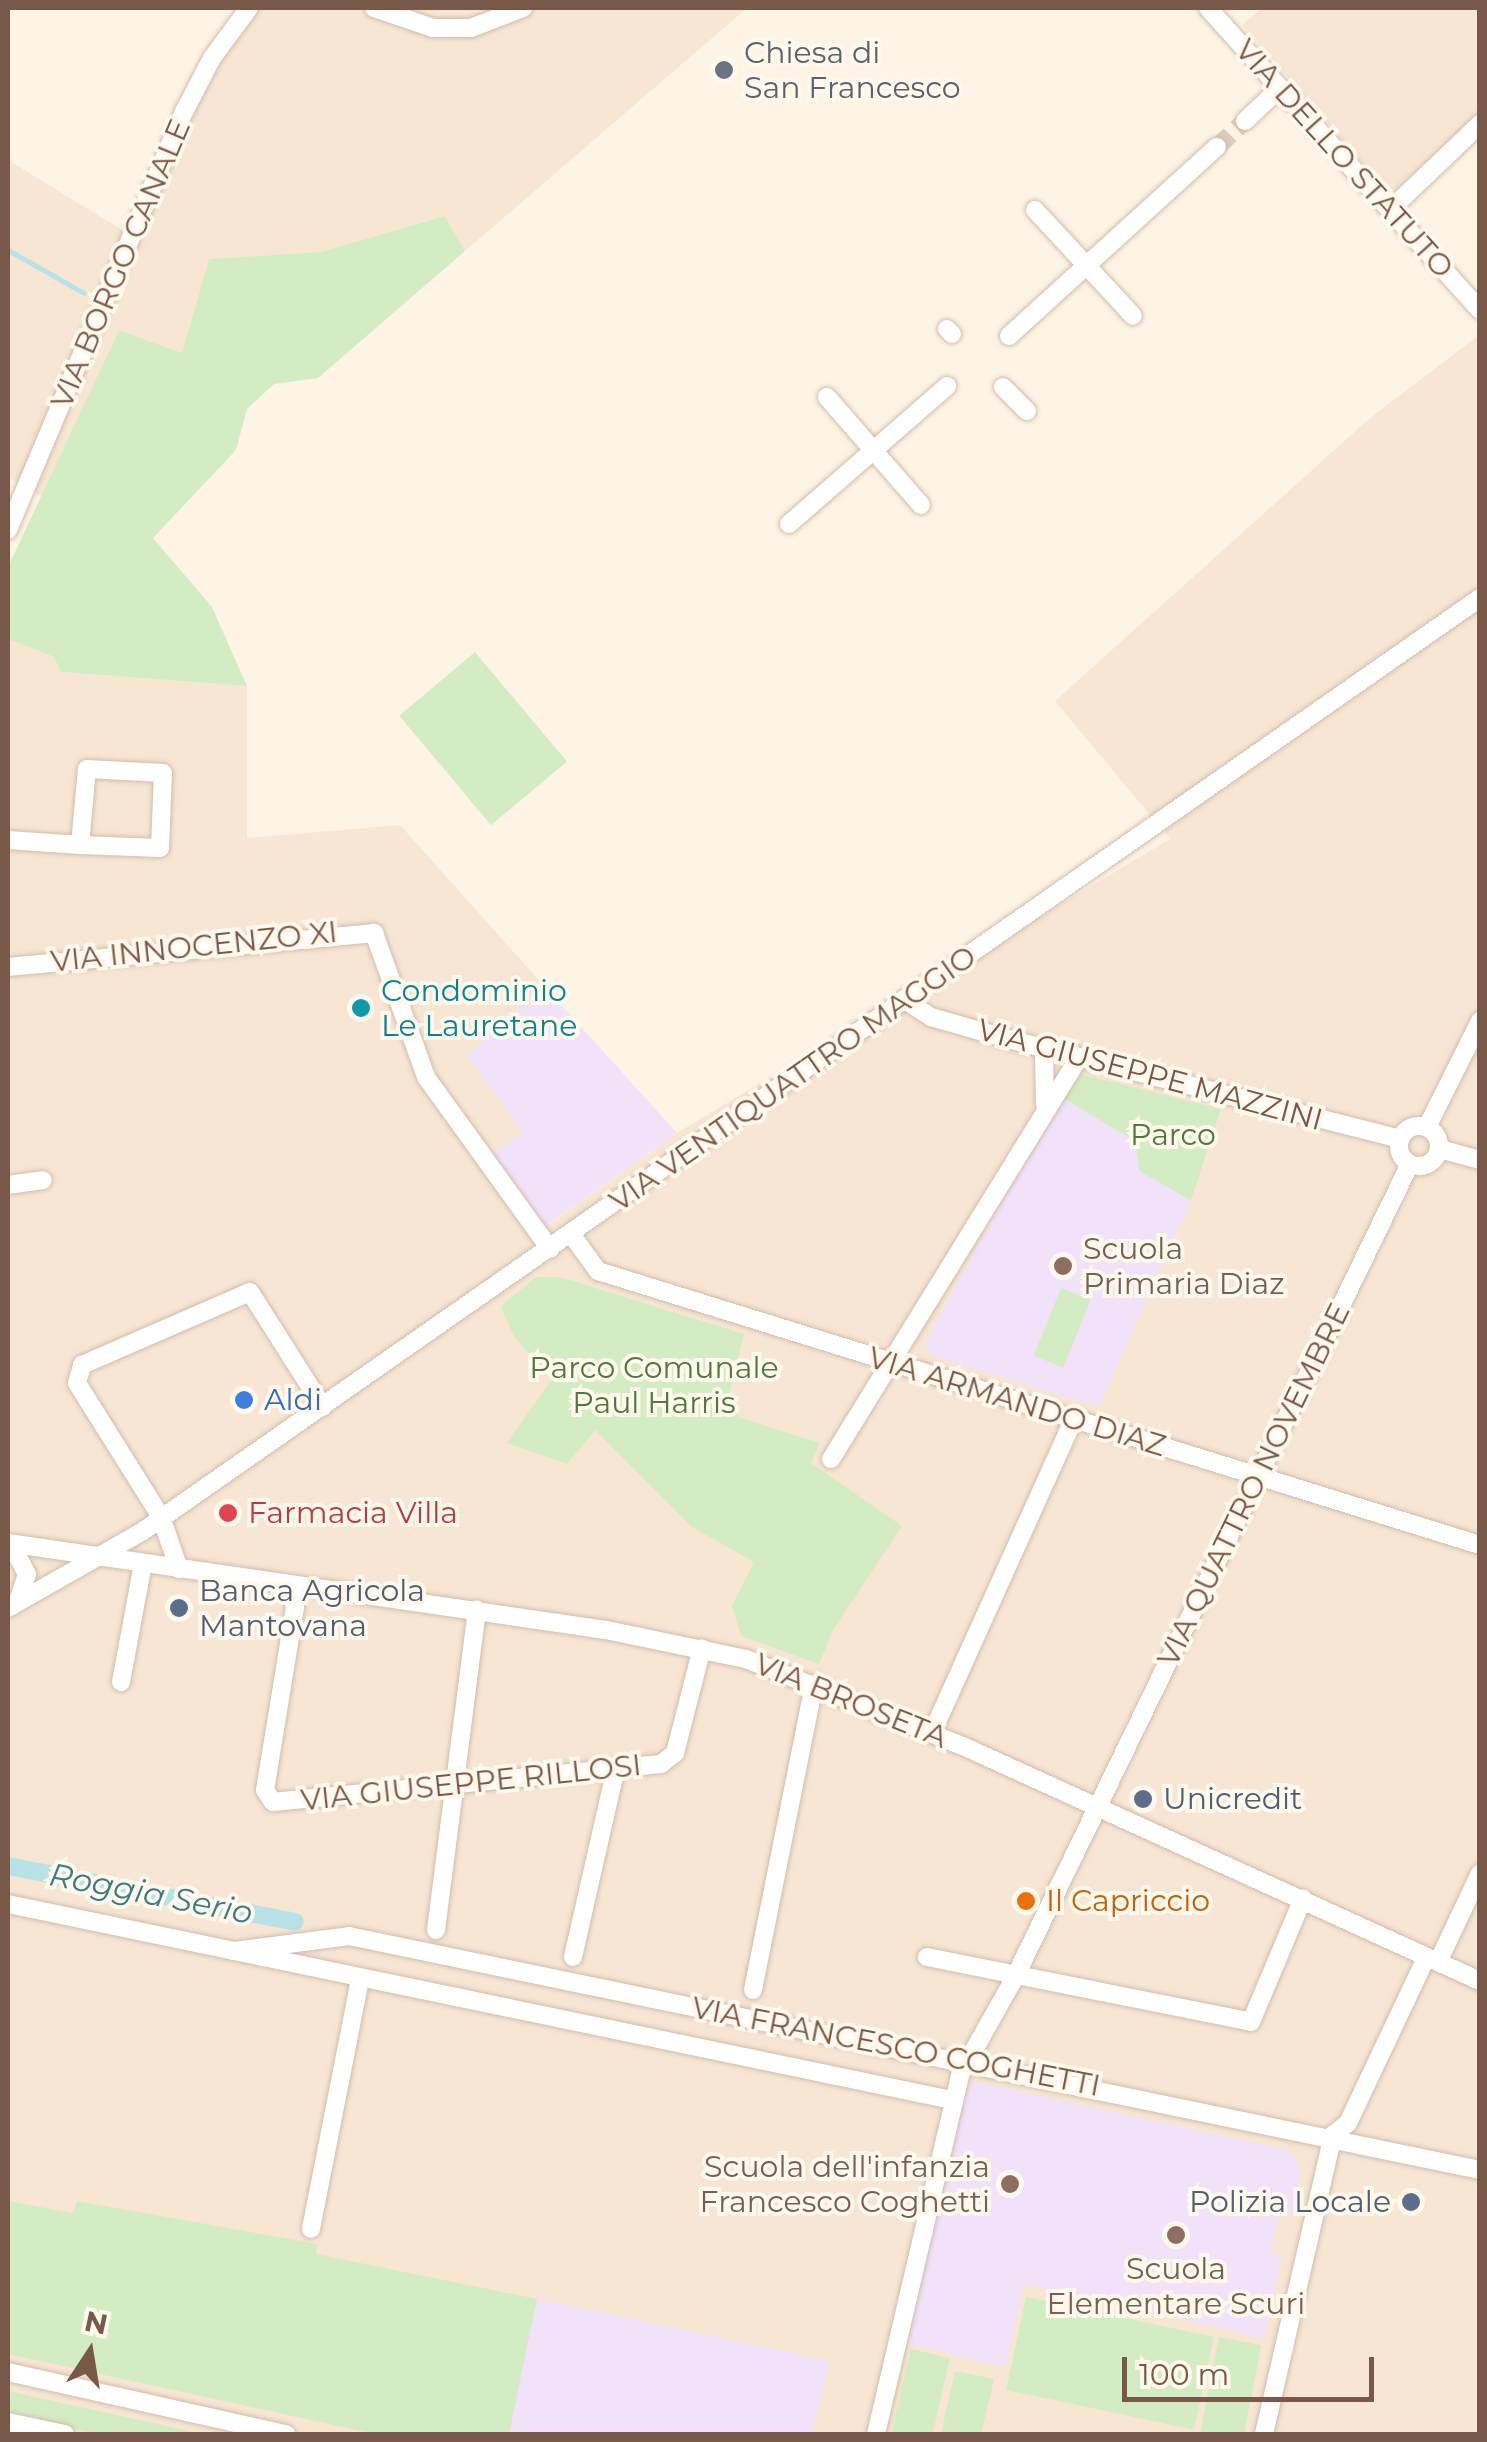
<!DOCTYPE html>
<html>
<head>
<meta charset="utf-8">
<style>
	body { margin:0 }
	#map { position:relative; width:1487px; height:2442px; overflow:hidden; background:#fdf4e5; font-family:Montserrat,sans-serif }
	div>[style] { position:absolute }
	.residential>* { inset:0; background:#f6e6d3 }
	.education>* { inset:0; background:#f1e2fa }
	.green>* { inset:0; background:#d4ecc3; transform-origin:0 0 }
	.stream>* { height:5px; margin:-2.5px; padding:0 2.5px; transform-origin:2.5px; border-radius:2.5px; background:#b8e2e8 }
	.canal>* { height:18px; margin:-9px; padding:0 9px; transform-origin:9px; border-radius:9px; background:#b8e2e8 }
	.minor-tunnel>* { height:18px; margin-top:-9px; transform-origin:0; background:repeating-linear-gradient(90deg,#dccdbe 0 18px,transparent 0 27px) }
	.roads { filter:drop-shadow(0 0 2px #d2bdad) drop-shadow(0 0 2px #d2bdad) }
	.minor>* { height:18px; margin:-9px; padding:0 9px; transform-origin:9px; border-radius:9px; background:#fff }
	.minor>.ring { margin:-9px; padding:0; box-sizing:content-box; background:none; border:18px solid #fff; border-radius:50% }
	.dots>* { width:28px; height:28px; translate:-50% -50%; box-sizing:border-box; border:5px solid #fff8ed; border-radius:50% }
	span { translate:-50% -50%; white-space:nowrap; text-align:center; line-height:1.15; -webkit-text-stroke:8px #fff8ed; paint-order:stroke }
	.worship-label { font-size:30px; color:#5b616d }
	.left { translate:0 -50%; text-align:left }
	.street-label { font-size:30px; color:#785949 }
	.culture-label { font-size:30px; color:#0d838f }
	.park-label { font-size:30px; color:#4f793d }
	.education-label { font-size:30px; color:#785e54 }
	.right { translate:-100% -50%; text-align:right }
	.shop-label { font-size:30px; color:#366cbe }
	.health-label { font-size:30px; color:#be3a42 }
	.service-label { font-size:30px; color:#4e5e75 }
	.food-label { font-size:30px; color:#c56008 }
	.water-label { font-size:32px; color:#3e7b85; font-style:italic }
	.frame { position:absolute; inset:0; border:10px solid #785949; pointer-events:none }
	.north { position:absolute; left:40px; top:2302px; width:100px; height:100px; -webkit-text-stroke:8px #fff8ed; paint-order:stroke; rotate:12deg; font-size:28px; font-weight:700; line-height:40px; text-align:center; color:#785949 }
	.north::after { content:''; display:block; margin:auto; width:35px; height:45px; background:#785949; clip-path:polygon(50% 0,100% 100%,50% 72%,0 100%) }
	.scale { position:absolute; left:1122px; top:2357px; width:252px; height:45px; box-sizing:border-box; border:5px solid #785949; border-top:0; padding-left:12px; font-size:30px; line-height:35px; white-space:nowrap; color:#785949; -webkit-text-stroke:8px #fff8ed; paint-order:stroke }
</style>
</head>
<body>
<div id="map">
	<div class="residential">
		<div style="clip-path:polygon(238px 8px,747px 8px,465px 251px,443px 216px,321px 252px,209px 259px,182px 353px,119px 330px,42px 497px,8px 477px,8px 160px,127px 233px,205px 55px)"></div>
		<div style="clip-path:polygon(1262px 8px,1479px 8px,1479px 112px,1391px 195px,1242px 25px)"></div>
		<div style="clip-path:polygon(evenodd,1479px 335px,1479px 2434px,8px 2434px,8px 639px,54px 657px,61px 672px,247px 686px,247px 838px,400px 825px,553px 996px,535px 995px,524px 1132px,544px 1228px,677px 1133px,1170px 839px,1055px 701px,1369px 419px,1479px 335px,1075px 1074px,1221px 1109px,1191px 1201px,1099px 1407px,925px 1343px,1075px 1074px)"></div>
	</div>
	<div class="education">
		<div style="clip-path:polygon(535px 995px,553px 996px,677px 1133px,543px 1228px,490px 1157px,523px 1132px,467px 1056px)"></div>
		<div style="clip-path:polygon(1059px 1096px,1136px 1141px,1139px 1171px,1191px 1201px,1099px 1407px,933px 1356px,925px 1343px)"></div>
		<div style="clip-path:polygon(972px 2081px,1287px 2150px,1297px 2160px,1300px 2179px,1293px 2213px,1279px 2216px,1271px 2252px,1282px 2255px,1264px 2338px,1024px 2284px,1005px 2367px,908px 2344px,962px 2088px)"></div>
		<div style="clip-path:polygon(537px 2299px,830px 2361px,812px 2434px,509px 2434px)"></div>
	</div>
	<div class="green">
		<div style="clip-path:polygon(444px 216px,465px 251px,318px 378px,274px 384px,247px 409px,236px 450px,153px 538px,212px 607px,247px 686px,61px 672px,54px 657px,8px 639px,8px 567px,119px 330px,182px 353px,209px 259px,321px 252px)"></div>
		<div style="left:475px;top:652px;width:143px;height:99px;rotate:50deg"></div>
		<div style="clip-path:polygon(1076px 1073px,1221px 1109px,1191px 1201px,1139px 1171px,1135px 1141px,1059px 1096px)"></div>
		<div style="clip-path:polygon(536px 1277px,560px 1277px,744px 1334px,726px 1405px,741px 1418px,820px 1443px,811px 1463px,902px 1526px,833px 1630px,819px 1664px,741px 1636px,732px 1606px,754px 1562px,692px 1527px,595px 1430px,567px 1464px,507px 1443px,553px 1378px,514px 1337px,501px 1306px)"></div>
		<div style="left:1061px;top:1288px;width:32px;height:73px;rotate:22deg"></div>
		<div style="clip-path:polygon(8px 2201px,73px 2213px,77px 2201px,317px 2244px,316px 2254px,537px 2299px,509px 2434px,375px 2434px,8px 2354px)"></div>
		<div style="left:1026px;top:2297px;width:192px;height:95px;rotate:12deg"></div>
		<div style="left:1219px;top:2337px;width:43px;height:99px;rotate:11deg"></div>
		<div style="left:911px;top:2349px;width:40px;height:87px;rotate:13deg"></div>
		<div style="clip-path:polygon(955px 2371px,994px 2379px,981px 2434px,941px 2434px)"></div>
		<div style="clip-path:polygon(8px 2391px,203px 2434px,98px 2434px,8px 2415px)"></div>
	</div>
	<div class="stream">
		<div style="left:8px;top:250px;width:87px;rotate:29.5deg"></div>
	</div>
	<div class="canal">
		<div style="left:8px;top:1866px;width:292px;rotate:11deg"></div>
	</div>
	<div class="minor-tunnel">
		<div style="left:1217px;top:147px;width:38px;rotate:-43deg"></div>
	</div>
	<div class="roads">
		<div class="minor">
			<div style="left:374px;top:8px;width:62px;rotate:18.7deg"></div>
			<div style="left:433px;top:28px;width:38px"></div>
			<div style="left:471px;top:28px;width:56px;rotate:-21deg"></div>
			<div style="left:1208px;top:8px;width:406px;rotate:48deg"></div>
			<div style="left:1245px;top:121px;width:48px;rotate:-43.3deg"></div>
			<div style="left:1391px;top:209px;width:123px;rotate:-43.7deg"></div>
			<div style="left:1035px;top:210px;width:144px;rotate:47.2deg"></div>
			<div style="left:947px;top:329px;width:7px;rotate:45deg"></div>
			<div style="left:1009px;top:336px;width:281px;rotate:-42.3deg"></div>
			<div style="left:1003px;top:387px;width:34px;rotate:45deg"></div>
			<div style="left:827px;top:397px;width:143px;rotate:49deg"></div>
			<div style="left:789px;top:524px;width:210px;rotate:-41.1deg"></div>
			<div style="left:8px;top:530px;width:454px;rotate:-67.2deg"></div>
			<div style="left:184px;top:112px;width:61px;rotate:-62.6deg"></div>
			<div style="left:212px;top:58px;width:62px;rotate:-53.5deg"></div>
			<div style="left:8px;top:840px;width:72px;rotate:4deg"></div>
			<div style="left:80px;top:845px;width:80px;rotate:2.1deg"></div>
			<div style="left:160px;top:848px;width:75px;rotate:-87.7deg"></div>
			<div style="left:163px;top:773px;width:76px;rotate:-177deg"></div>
			<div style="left:87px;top:769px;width:76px;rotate:95.3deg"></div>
			<div style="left:8px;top:967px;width:368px;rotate:-5.3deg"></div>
			<div style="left:374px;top:933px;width:153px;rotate:70.1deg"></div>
			<div style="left:426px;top:1077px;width:212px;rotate:54.2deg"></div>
			<div style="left:904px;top:999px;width:32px;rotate:34deg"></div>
			<div style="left:931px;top:1017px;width:76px;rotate:16deg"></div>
			<div style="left:1004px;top:1038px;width:409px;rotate:14.3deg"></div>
			<div style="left:1044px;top:1049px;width:55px;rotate:89deg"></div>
			<div class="ring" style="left:1399px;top:1126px;width:22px;height:22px"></div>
			<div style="left:1427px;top:1127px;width:119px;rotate:-63.4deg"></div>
			<div style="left:1440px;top:1149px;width:41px;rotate:15.4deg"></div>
			<div style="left:8px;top:1185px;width:35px;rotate:-8deg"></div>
			<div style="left:571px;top:1234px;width:46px;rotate:53.9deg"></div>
			<div style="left:598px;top:1271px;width:924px;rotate:17.26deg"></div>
			<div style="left:831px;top:1459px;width:470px;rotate:-58.3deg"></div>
			<div style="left:8px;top:1543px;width:604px;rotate:8.28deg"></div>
			<div style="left:606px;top:1630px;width:143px;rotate:11.7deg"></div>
			<div style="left:746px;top:1659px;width:236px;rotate:21.9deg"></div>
			<div style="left:965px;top:1747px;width:566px;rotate:24.44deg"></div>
			<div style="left:11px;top:1544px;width:34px;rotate:62deg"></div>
			<div style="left:27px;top:1574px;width:29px;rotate:108deg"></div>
			<div style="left:179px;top:1569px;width:55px;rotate:-109.1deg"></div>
			<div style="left:161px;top:1517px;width:158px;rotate:-122.1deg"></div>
			<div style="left:77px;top:1383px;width:19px;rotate:-74deg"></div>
			<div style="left:82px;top:1365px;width:183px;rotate:-23.5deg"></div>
			<div style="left:250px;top:1292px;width:136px;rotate:57.6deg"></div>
			<div style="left:290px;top:1585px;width:23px;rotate:77deg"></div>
			<div style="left:295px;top:1607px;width:185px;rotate:99.3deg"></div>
			<div style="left:265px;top:1790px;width:14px;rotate:56deg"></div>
			<div style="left:273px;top:1802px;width:390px;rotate:-5.6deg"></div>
			<div style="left:661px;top:1764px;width:18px;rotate:-38deg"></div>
			<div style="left:675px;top:1753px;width:108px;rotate:-75.6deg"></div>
			<div style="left:8px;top:1608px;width:155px;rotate:-29.7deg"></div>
			<div style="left:143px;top:1531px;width:1630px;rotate:-34.91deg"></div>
			<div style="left:121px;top:1682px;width:121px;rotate:-79.5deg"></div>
			<div style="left:932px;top:1733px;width:343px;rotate:-65.7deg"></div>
			<div style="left:8px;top:1904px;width:964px;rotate:11.73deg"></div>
			<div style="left:436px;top:1930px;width:323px;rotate:-82.7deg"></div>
			<div style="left:234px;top:1951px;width:116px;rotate:-7.4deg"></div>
			<div style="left:349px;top:1936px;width:1155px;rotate:11.69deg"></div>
			<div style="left:573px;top:1957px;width:190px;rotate:-77.2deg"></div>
			<div style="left:927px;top:1957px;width:330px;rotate:11.3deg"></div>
			<div style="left:1251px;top:2022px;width:134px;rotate:-67.2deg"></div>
			<div style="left:1438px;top:1962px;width:98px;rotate:-64.7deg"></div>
			<div style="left:753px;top:1990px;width:312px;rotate:-78.7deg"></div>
			<div style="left:1333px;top:2135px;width:19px;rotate:-39deg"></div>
			<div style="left:1348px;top:2123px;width:183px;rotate:-64.7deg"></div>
			<div style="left:311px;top:2229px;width:254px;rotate:-78.9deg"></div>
			<div style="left:8px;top:2372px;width:285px;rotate:12.6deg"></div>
			<div style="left:8px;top:2422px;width:58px;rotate:11.9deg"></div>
			<div style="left:876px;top:2434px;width:371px;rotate:-76.8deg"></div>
			<div style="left:961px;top:2073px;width:110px;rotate:-60.6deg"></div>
			<div style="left:1015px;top:1977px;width:904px;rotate:-64.09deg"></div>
			<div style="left:1264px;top:2434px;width:307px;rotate:-77deg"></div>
		</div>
	</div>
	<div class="dots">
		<div style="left:724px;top:70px;background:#6b7280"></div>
		<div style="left:361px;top:1008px;background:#0f9aa8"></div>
		<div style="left:1063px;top:1266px;background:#8d6e63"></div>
		<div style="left:244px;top:1400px;background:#3f7fe0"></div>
		<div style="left:228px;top:1513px;background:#e0444e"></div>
		<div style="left:179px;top:1608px;background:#5c6f8a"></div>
		<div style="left:1143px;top:1799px;background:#5c6f8a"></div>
		<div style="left:1026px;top:1901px;background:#e8710a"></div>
		<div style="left:1010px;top:2184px;background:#8d6e63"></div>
		<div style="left:1411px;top:2202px;background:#5c6f8a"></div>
		<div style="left:1176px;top:2235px;background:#8d6e63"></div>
	</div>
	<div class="worship-label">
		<span class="left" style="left:744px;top:70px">Chiesa di<br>San Francesco</span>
	</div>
	<div class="street-label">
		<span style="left:1344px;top:159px;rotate:48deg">VIA DELLO STATUTO</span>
		<span style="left:121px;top:264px;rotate:-67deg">VIA BORGO CANALE</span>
		<span style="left:194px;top:947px;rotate:-6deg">VIA INNOCENZO XI</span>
		<span style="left:1150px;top:1075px;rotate:15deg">VIA GIUSEPPE MAZZINI</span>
		<span style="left:793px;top:1079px;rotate:-35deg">VIA VENTIQUATTRO MAGGIO</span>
		<span style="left:1017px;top:1402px;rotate:17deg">VIA ARMANDO DIAZ</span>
		<span style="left:1254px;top:1485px;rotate:-64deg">VIA QUATTRO NOVEMBRE</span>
		<span style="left:851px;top:1701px;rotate:22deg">VIA BROSETA</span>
		<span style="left:471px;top:1783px;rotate:-6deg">VIA GIUSEPPE RILLOSI</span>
		<span style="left:896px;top:2047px;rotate:11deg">VIA FRANCESCO COGHETTI</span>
	</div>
	<div class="culture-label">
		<span class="left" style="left:381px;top:1008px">Condominio<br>Le Lauretane</span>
	</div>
	<div class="park-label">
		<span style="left:1173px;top:1135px">Parco</span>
		<span style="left:654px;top:1385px">Parco Comunale<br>Paul Harris</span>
	</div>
	<div class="education-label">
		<span class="left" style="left:1083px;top:1266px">Scuola<br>Primaria Diaz</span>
		<span class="right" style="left:990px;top:2184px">Scuola dell'infanzia<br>Francesco Coghetti</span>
		<span style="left:1176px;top:2286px">Scuola<br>Elementare Scuri</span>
	</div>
	<div class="shop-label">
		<span class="left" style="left:264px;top:1400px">Aldi</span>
	</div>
	<div class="health-label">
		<span class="left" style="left:248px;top:1513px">Farmacia Villa</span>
	</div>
	<div class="service-label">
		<span class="left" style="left:199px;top:1608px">Banca Agricola<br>Mantovana</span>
		<span class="left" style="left:1163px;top:1799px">Unicredit</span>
		<span class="right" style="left:1391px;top:2202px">Polizia Locale</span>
	</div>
	<div class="food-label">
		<span class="left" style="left:1046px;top:1901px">Il Capriccio</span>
	</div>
	<div class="water-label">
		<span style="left:151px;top:1894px;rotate:11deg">Roggia Serio</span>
	</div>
	<div class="frame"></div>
	<div class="north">N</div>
	<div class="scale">100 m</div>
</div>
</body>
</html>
